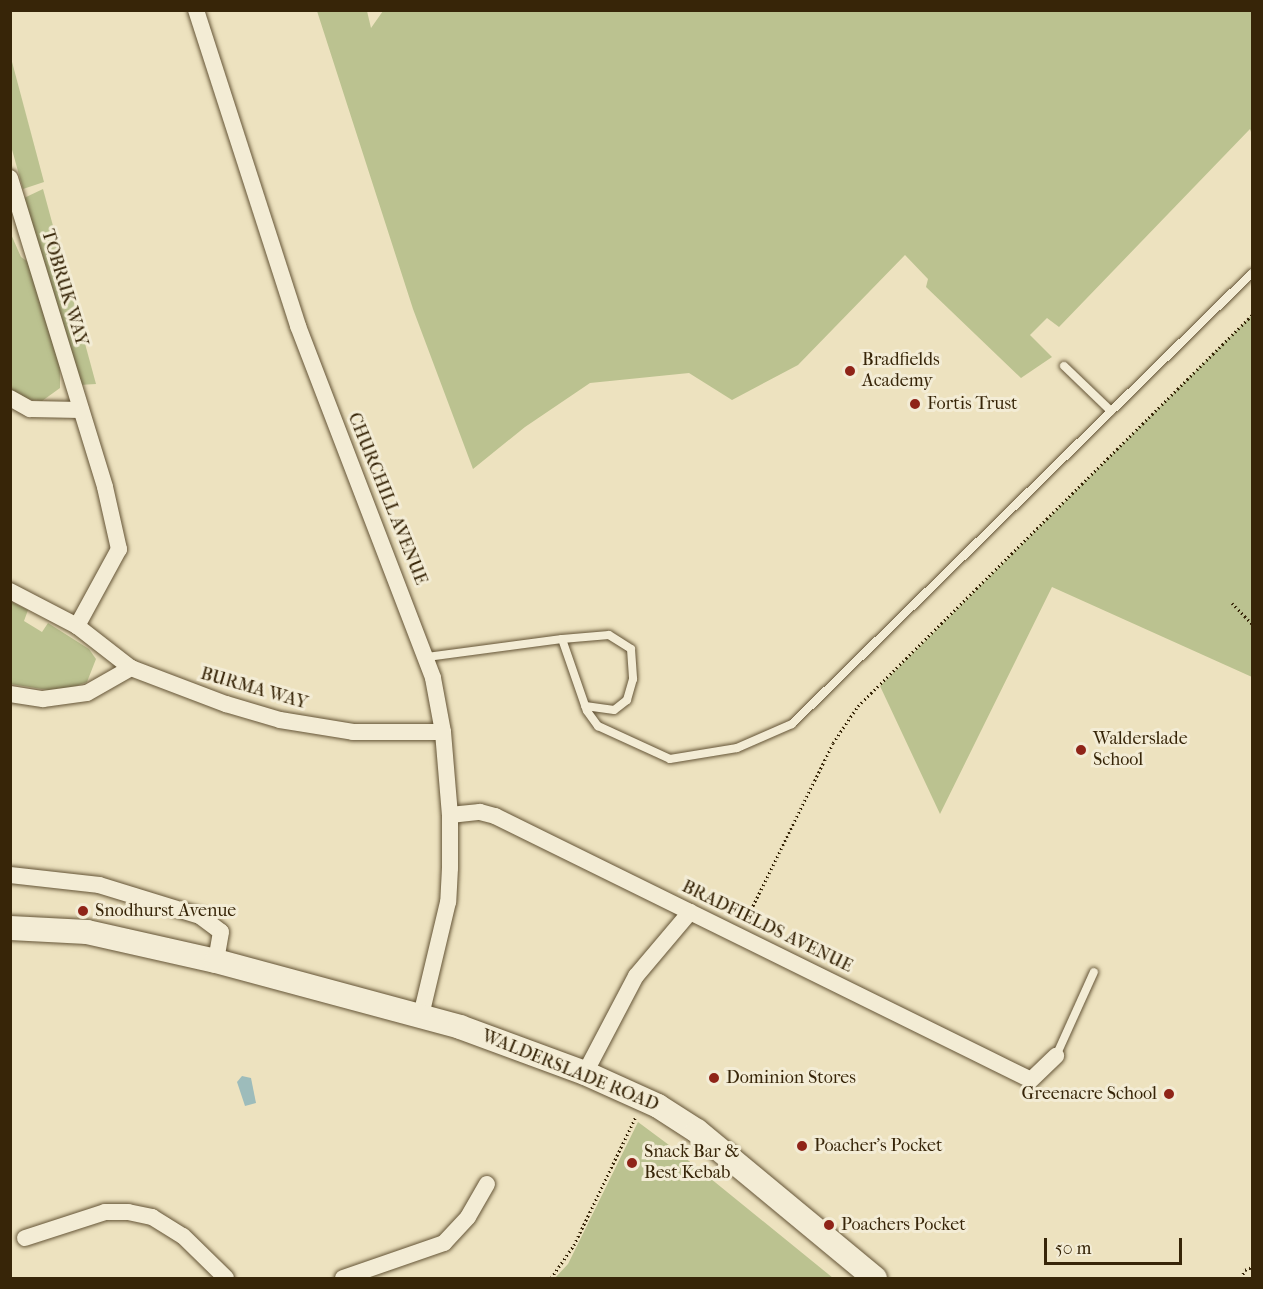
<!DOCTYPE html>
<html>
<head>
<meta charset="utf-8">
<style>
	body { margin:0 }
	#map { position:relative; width:1263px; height:1289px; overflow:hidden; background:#ede2bf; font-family:"IM FELL French Canon",serif }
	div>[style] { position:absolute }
	.green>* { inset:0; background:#bbc290 }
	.water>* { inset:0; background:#9dbcbb }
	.path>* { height:3px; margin-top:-1.5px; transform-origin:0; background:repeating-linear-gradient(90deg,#372508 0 1.5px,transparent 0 4.5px) }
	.roads { filter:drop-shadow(0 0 2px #645436) drop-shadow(0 0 2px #645436) }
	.lane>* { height:8px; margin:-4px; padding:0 4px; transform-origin:4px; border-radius:4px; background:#f3ecd5 }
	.street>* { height:16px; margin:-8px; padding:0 8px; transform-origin:8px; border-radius:8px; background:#f3ecd5 }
	.secondary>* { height:24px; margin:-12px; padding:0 12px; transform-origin:12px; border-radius:12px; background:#f3ecd5 }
	.dots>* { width:16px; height:16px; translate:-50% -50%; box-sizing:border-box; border:3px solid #f3ecd5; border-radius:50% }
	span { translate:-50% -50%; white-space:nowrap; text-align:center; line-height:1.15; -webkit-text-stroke:6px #f3ecd5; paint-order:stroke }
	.street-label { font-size:18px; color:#372508 }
	.poi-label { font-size:18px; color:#372508 }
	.left { translate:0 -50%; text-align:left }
	.right { translate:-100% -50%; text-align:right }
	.frame { position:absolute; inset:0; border:12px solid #372508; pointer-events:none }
	.scale { position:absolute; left:1044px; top:1238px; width:138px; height:27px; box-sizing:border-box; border:3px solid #372508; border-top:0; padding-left:8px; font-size:18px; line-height:21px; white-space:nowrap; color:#372508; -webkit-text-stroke:4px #f3ecd5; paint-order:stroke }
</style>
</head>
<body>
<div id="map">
	<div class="green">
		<div style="clip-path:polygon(383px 11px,1252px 11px,1252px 135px,1250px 129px,1059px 327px,1047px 318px,1030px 335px,1052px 357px,1021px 378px,926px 287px,928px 279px,905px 255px,798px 365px,732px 400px,689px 373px,590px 383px,525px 427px,473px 469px,413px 309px,317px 11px,367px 11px,371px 28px)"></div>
		<div style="clip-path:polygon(11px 58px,44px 182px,23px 189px,11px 146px)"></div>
		<div style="clip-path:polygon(43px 189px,96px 384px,79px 385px,24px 198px)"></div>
		<div style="clip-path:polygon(10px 232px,21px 257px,28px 262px,60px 367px,60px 388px,42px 401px,24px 399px,11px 390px)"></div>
		<div style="clip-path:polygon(1252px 315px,1252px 677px,1052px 587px,940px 814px,880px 686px)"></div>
		<div style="clip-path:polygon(10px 601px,28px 610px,24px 621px,42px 632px,48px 623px,89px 649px,96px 659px,87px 682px,60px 692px,11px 684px)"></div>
		<div style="clip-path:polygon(638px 1122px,673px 1148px,833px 1278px,555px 1278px,568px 1264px)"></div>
	</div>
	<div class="water">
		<div style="clip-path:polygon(242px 1076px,251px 1078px,256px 1103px,245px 1106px,237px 1082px)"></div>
	</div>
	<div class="path">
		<div style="left:1232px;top:603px;width:29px;rotate:46deg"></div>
		<div style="left:745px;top:922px;width:199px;rotate:-63.8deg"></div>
		<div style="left:833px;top:743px;width:45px;rotate:-56deg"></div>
		<div style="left:858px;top:706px;width:555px;rotate:-44.78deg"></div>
		<div style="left:551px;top:1278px;width:40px;rotate:-55.1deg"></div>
		<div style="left:574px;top:1245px;width:141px;rotate:-64.3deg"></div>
		<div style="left:1241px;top:1278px;width:9px;rotate:-63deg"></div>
		<div style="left:1245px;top:1270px;width:8px;rotate:-23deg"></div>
	</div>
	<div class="roads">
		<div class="lane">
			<div style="left:1064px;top:366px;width:65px;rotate:43.8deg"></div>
			<div style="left:562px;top:639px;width:47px;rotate:-4.9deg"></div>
			<div style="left:609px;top:635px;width:26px;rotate:32deg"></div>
			<div style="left:631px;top:649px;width:30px;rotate:86deg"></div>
			<div style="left:633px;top:679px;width:22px;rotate:106deg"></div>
			<div style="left:627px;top:700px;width:16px;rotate:142deg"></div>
			<div style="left:614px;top:710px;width:29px;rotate:-172deg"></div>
			<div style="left:427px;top:657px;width:136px;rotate:-7.6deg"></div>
			<div style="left:562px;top:639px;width:76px;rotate:70.9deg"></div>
			<div style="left:587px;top:711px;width:19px;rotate:54deg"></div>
			<div style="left:598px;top:726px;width:79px;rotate:24.6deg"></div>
			<div style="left:670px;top:759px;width:68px;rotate:-9.3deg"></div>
			<div style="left:737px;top:748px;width:60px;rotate:-23.6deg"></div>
			<div style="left:792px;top:724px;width:644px;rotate:-44.43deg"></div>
			<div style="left:1056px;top:1056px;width:92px;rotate:-65.7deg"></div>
		</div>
		<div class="street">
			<div style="left:196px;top:10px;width:332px;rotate:72.1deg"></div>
			<div style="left:298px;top:326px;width:377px;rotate:69deg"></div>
			<div style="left:433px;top:678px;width:55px;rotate:79.5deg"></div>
			<div style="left:443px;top:732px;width:83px;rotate:85.2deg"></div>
			<div style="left:450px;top:815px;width:53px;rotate:90deg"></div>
			<div style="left:450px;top:868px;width:34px;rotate:93deg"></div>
			<div style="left:448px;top:902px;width:116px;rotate:103.4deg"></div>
			<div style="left:10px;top:178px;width:323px;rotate:72.9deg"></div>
			<div style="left:105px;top:487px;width:64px;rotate:77.3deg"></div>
			<div style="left:119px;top:549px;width:88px;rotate:118.6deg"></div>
			<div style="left:10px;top:398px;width:23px;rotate:29deg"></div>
			<div style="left:30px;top:409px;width:51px;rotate:1.1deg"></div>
			<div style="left:10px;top:591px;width:76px;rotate:27.6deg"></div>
			<div style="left:77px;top:626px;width:68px;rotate:37.9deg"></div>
			<div style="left:131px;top:668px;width:102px;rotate:20.8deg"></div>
			<div style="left:226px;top:704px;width:56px;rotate:16.5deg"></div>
			<div style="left:280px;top:720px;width:74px;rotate:9.3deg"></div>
			<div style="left:353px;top:732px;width:90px"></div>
			<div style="left:10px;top:694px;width:33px;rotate:9deg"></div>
			<div style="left:43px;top:699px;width:44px;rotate:-7.8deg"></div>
			<div style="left:87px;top:693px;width:51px;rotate:-29.6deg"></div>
			<div style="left:450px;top:815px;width:30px;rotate:-6deg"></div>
			<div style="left:480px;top:812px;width:16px;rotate:15deg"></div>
			<div style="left:495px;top:816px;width:597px;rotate:26.22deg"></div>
			<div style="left:1031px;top:1080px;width:35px;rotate:-44deg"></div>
			<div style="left:10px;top:875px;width:90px;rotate:6.4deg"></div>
			<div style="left:99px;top:885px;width:106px;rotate:17.1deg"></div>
			<div style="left:200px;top:916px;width:26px;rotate:37deg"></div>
			<div style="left:221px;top:932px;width:29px;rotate:100deg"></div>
			<div style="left:585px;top:1073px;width:110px;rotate:-62.3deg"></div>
			<div style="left:636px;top:976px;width:84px;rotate:-49.8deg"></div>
			<div style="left:25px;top:1238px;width:84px;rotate:-18deg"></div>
			<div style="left:105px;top:1212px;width:23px"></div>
			<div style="left:128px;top:1212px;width:25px;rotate:12deg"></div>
			<div style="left:152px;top:1217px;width:36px;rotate:32deg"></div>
			<div style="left:183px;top:1236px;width:60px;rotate:44.3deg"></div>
			<div style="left:343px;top:1278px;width:107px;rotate:-19.1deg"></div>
			<div style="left:444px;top:1243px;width:35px;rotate:-47deg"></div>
			<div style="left:468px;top:1217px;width:38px;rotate:-60deg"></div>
		</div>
		<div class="secondary">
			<div style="left:10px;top:928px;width:77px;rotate:3deg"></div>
			<div style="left:87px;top:932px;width:132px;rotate:12.7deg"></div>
			<div style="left:216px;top:961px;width:253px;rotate:15.1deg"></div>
			<div style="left:460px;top:1027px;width:133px;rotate:20.2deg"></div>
			<div style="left:585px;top:1073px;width:80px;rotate:24.3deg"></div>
			<div style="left:658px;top:1106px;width:46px;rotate:32.7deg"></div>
			<div style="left:697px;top:1131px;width:231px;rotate:39.6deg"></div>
		</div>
	</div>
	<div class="dots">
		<div style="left:850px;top:371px;background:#8f2418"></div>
		<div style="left:915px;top:404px;background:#8f2418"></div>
		<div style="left:1081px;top:750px;background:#8f2418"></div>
		<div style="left:83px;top:911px;background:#8f2418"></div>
		<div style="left:714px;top:1078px;background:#8f2418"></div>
		<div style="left:1169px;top:1094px;background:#8f2418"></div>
		<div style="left:802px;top:1146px;background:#8f2418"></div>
		<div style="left:632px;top:1163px;background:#8f2418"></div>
		<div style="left:829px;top:1225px;background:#8f2418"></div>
	</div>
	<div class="street-label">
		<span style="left:64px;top:288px;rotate:73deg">TOBRUK WAY</span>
		<span style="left:387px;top:499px;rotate:68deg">CHURCHILL AVENUE</span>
		<span style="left:254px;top:689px;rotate:16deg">BURMA WAY</span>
		<span style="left:767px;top:927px;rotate:26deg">BRADFIELDS AVENUE</span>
		<span style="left:570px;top:1071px;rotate:22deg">WALDERSLADE ROAD</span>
	</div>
	<div class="poi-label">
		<span class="left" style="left:862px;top:371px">Bradfields<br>Academy</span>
		<span class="left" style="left:927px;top:404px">Fortis Trust</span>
		<span class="left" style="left:1093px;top:750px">Walderslade<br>School</span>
		<span class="left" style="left:95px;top:911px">Snodhurst Avenue</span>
		<span class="left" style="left:726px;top:1078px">Dominion Stores</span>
		<span class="right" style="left:1157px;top:1094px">Greenacre School</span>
		<span class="left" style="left:814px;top:1146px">Poacher's Pocket</span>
		<span class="left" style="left:644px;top:1163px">Snack Bar &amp;<br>Best Kebab</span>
		<span class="left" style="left:841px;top:1225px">Poachers Pocket</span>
	</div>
	<div class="frame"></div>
	<div class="scale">50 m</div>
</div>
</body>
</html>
